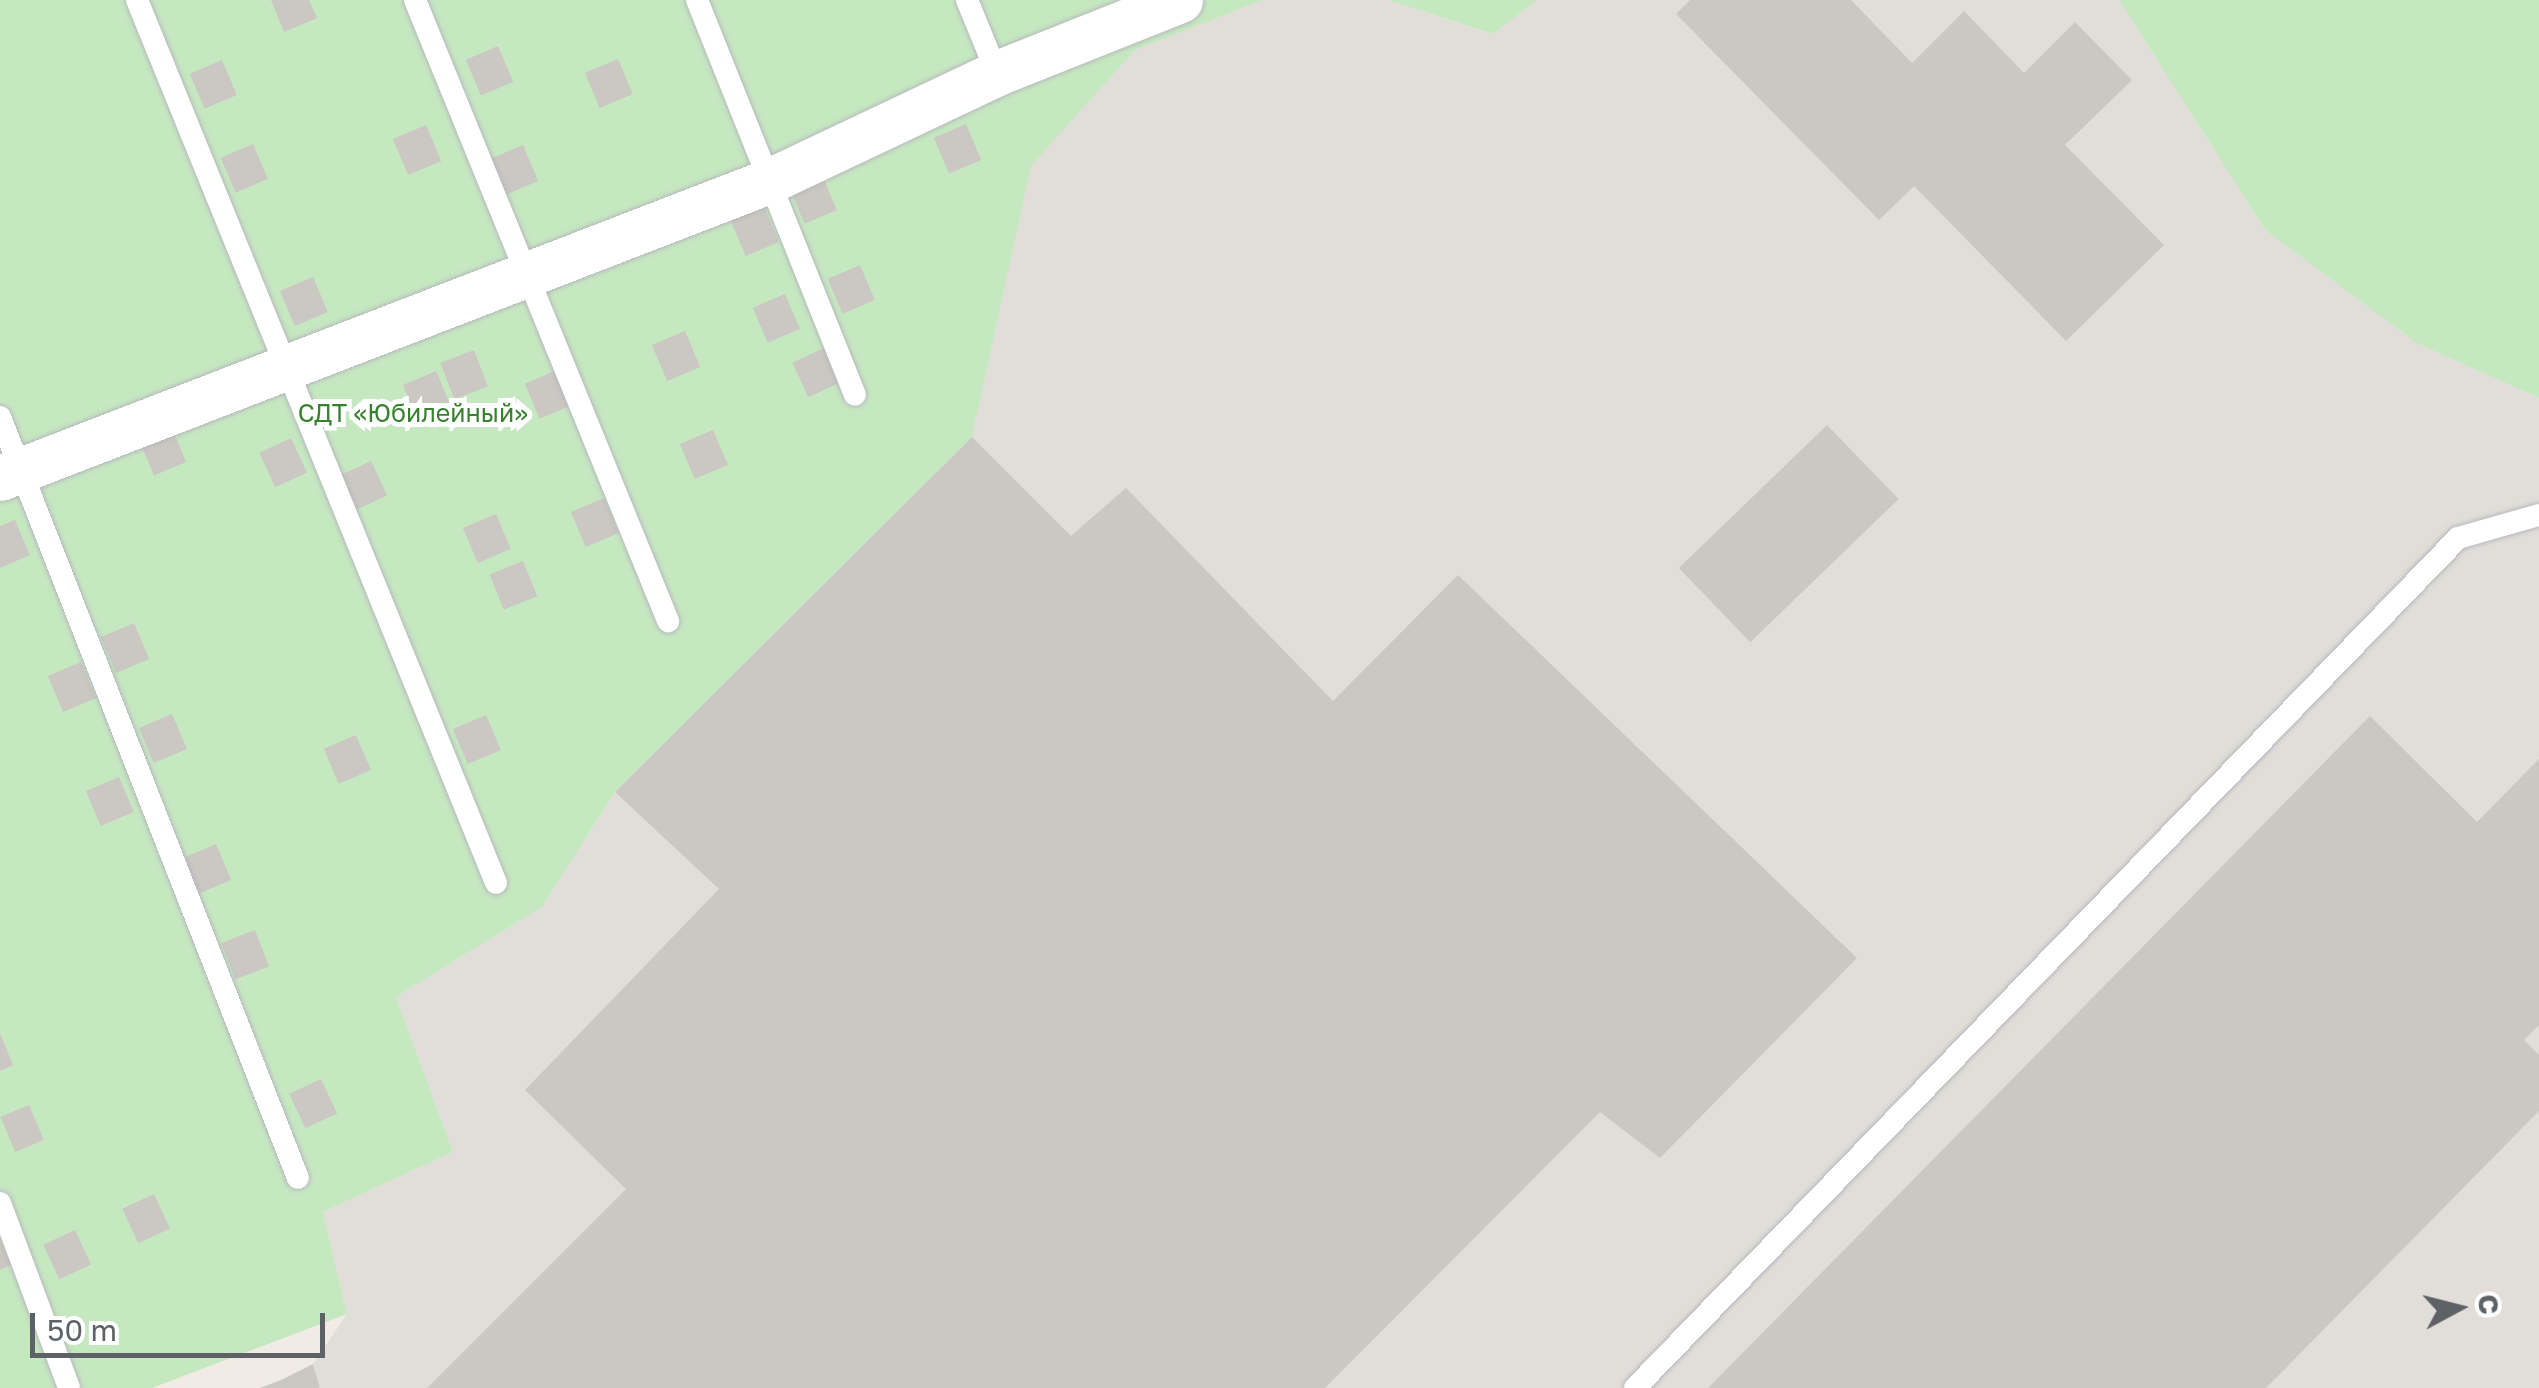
<!DOCTYPE html>
<html>
<head>
<meta charset="utf-8">
<style>
	body { margin:0 }
	#map { position:relative; width:2539px; height:1388px; overflow:hidden; background:#f0ece5; font-family:"Golos Text",sans-serif }
	div>[style] { position:absolute }
	.industrial>* { inset:0; background:#e1deda }
	.green>* { inset:0; background:#c6e8c1 }
	.building>* { inset:0; background:#cbc7c2; transform-origin:0 0 }
	.roads { filter:drop-shadow(0 0 2px #b6b9bc) drop-shadow(0 0 2px #b6b9bc) }
	.lane>* { height:22px; margin:-11px; padding:0 11px; transform-origin:11px; border-radius:11px; background:#fff }
	.street>* { height:45px; margin:-22.5px; padding:0 22.5px; transform-origin:22.5px; border-radius:22.5px; background:#fff }
	span { translate:-50% -50%; white-space:nowrap; text-align:center; line-height:1.15; -webkit-text-stroke:10px #fff; paint-order:stroke }
	.park-label { font-size:25px; color:#398131 }
	.north { position:absolute; left:2409px; top:1258px; width:100px; height:100px; -webkit-text-stroke:8px #fff; paint-order:stroke; rotate:83deg; font-size:28px; font-weight:700; line-height:40px; text-align:center; color:#5d6266 }
	.north::after { content:''; display:block; margin:auto; width:35px; height:45px; background:#5d6266; clip-path:polygon(50% 0,100% 100%,50% 72%,0 100%) }
	.scale { position:absolute; left:30px; top:1313px; width:295px; height:45px; box-sizing:border-box; border:5px solid #5d6266; border-top:0; padding-left:12px; font-size:30px; line-height:35px; white-space:nowrap; color:#5d6266; -webkit-text-stroke:8px #fff; paint-order:stroke }
</style>
</head>
<body>
<div id="map">
	<div class="industrial">
		<div style="clip-path:polygon(1263px 0,1387px 0,1492px 34px,1537px 0,2119px 0,2265px 230px,2418px 344px,2539px 398px,2539px 1388px,320px 1388px,313px 1364px,347px 1314px,323px 1212px,453px 1152px,396px 997px,542px 907px,615px 792px,972px 437px,1030px 166px,1135px 50px)"></div>
	</div>
	<div class="green">
		<div style="clip-path:polygon(0 0,1263px 0,1135px 50px,1031px 166px,972px 437px,615px 792px,542px 907px,396px 997px,453px 1152px,323px 1212px,347px 1314px,152px 1388px,0 1388px)"></div>
		<div style="clip-path:polygon(1387px 0,1537px 0,1493px 34px)"></div>
		<div style="clip-path:polygon(2119px 0,2539px 0,2539px 398px,2418px 344px,2265px 230px)"></div>
	</div>
	<div class="building">
		<div style="clip-path:polygon(271px 0,309px 0,317px 18px,284px 32px)"></div>
		<div style="clip-path:polygon(1690px 0,1851px 0,1912px 63px,1964px 11px,2024px 73px,2075px 22px,2132px 80px,2065px 145px,2164px 245px,2066px 341px,1914px 186px,1879px 220px,1676px 14px)"></div>
		<div style="left:498px;top:46px;width:39px;height:35px;rotate:67deg"></div>
		<div style="left:618px;top:59px;width:38px;height:36px;rotate:67deg"></div>
		<div style="left:222px;top:60px;width:38px;height:35px;rotate:67deg"></div>
		<div style="left:966px;top:124px;width:39px;height:35px;rotate:67deg"></div>
		<div style="left:426px;top:125px;width:39px;height:36px;rotate:67deg"></div>
		<div style="left:253px;top:144px;width:38px;height:35px;rotate:67deg"></div>
		<div style="left:523px;top:145px;width:39px;height:36px;rotate:67deg"></div>
		<div style="left:822px;top:175px;width:38px;height:35px;rotate:67deg"></div>
		<div style="left:764px;top:207px;width:38px;height:36px;rotate:67deg"></div>
		<div style="left:860px;top:265px;width:38px;height:35px;rotate:67deg"></div>
		<div style="left:313px;top:277px;width:38px;height:36px;rotate:67deg"></div>
		<div style="left:785px;top:294px;width:38px;height:35px;rotate:67deg"></div>
		<div style="left:685px;top:331px;width:39px;height:36px;rotate:67deg"></div>
		<div style="left:824px;top:348px;width:38px;height:35px;rotate:65deg"></div>
		<div style="left:474px;top:350px;width:39px;height:36px;rotate:69deg"></div>
		<div style="left:557px;top:370px;width:38px;height:35px;rotate:67deg"></div>
		<div style="left:436px;top:371px;width:39px;height:36px;rotate:67deg"></div>
		<div style="left:1827px;top:425px;width:103px;height:206px;rotate:46deg"></div>
		<div style="left:171px;top:426px;width:39px;height:35px;rotate:67deg"></div>
		<div style="left:713px;top:430px;width:38px;height:36px;rotate:67deg"></div>
		<div style="clip-path:polygon(972px 437px,1071px 536px,1126px 488px,1333px 701px,1458px 575px,1857px 958px,1660px 1158px,1600px 1112px,1325px 1388px,427px 1388px,626px 1189px,525px 1090px,719px 889px,615px 792px)"></div>
		<div style="left:291px;top:438px;width:38px;height:35px;rotate:65deg"></div>
		<div style="left:371px;top:461px;width:38px;height:35px;rotate:65deg"></div>
		<div style="left:604px;top:498px;width:38px;height:36px;rotate:67deg"></div>
		<div style="left:496px;top:514px;width:38px;height:36px;rotate:67deg"></div>
		<div style="clip-path:polygon(15px 520px,30px 555px,0 568px,0 526px)"></div>
		<div style="left:523px;top:561px;width:38px;height:36px;rotate:68deg"></div>
		<div style="left:134px;top:623px;width:39px;height:36px;rotate:67deg"></div>
		<div style="left:81px;top:662px;width:39px;height:36px;rotate:67deg"></div>
		<div style="left:172px;top:714px;width:38px;height:36px;rotate:67deg"></div>
		<div style="left:486px;top:715px;width:38px;height:36px;rotate:67deg"></div>
		<div style="clip-path:polygon(2370px 716px,2477px 822px,2539px 759px,2539px 1025px,2524px 1040px,2539px 1055px,2539px 1111px,2266px 1388px,1708px 1388px)"></div>
		<div style="left:356px;top:735px;width:38px;height:35px;rotate:67deg"></div>
		<div style="left:119px;top:777px;width:38px;height:36px;rotate:67deg"></div>
		<div style="left:216px;top:844px;width:39px;height:36px;rotate:67deg"></div>
		<div style="left:255px;top:930px;width:39px;height:36px;rotate:69deg"></div>
		<div style="clip-path:polygon(0 1033px,13px 1065px,0 1071px)"></div>
		<div style="left:321px;top:1079px;width:38px;height:35px;rotate:65deg"></div>
		<div style="left:29px;top:1105px;width:38px;height:31px;rotate:67deg"></div>
		<div style="left:154px;top:1194px;width:38px;height:35px;rotate:65deg"></div>
		<div style="left:75px;top:1230px;width:38px;height:35px;rotate:65deg"></div>
		<div style="clip-path:polygon(0 1239px,11px 1265px,0 1270px)"></div>
		<div style="clip-path:polygon(313px 1364px,320px 1388px,260px 1388px,281px 1380px)"></div>
	</div>
	<div class="roads">
		<div class="lane">
			<div style="left:137px;top:0;width:953px;rotate:67.87deg"></div>
			<div style="left:415px;top:0;width:671px;rotate:67.83deg"></div>
			<div style="left:697px;top:0;width:425px;rotate:68.2deg"></div>
			<div style="left:967px;top:0;width:79px;rotate:67.7deg"></div>
			<div style="left:0;top:417px;width:817px;rotate:68.62deg"></div>
			<div style="left:0;top:1203px;width:197px;rotate:69.5deg"></div>
			<div style="left:1635px;top:1388px;width:1183px;rotate:-45.92deg"></div>
			<div style="left:2458px;top:538px;width:84px;rotate:-15.9deg"></div>
		</div>
		<div class="street">
			<div style="left:0;top:478px;width:824px;rotate:-21.12deg"></div>
			<div style="left:769px;top:181px;width:252px;rotate:-25.3deg"></div>
			<div style="left:997px;top:73px;width:197px;rotate:-21.7deg"></div>
		</div>
	</div>
	<div class="park-label">
		<span style="left:413px;top:413px">СДТ «Юбилейный»</span>
	</div>
	<div class="north">С</div>
	<div class="scale">50 m</div>
</div>
</body>
</html>
